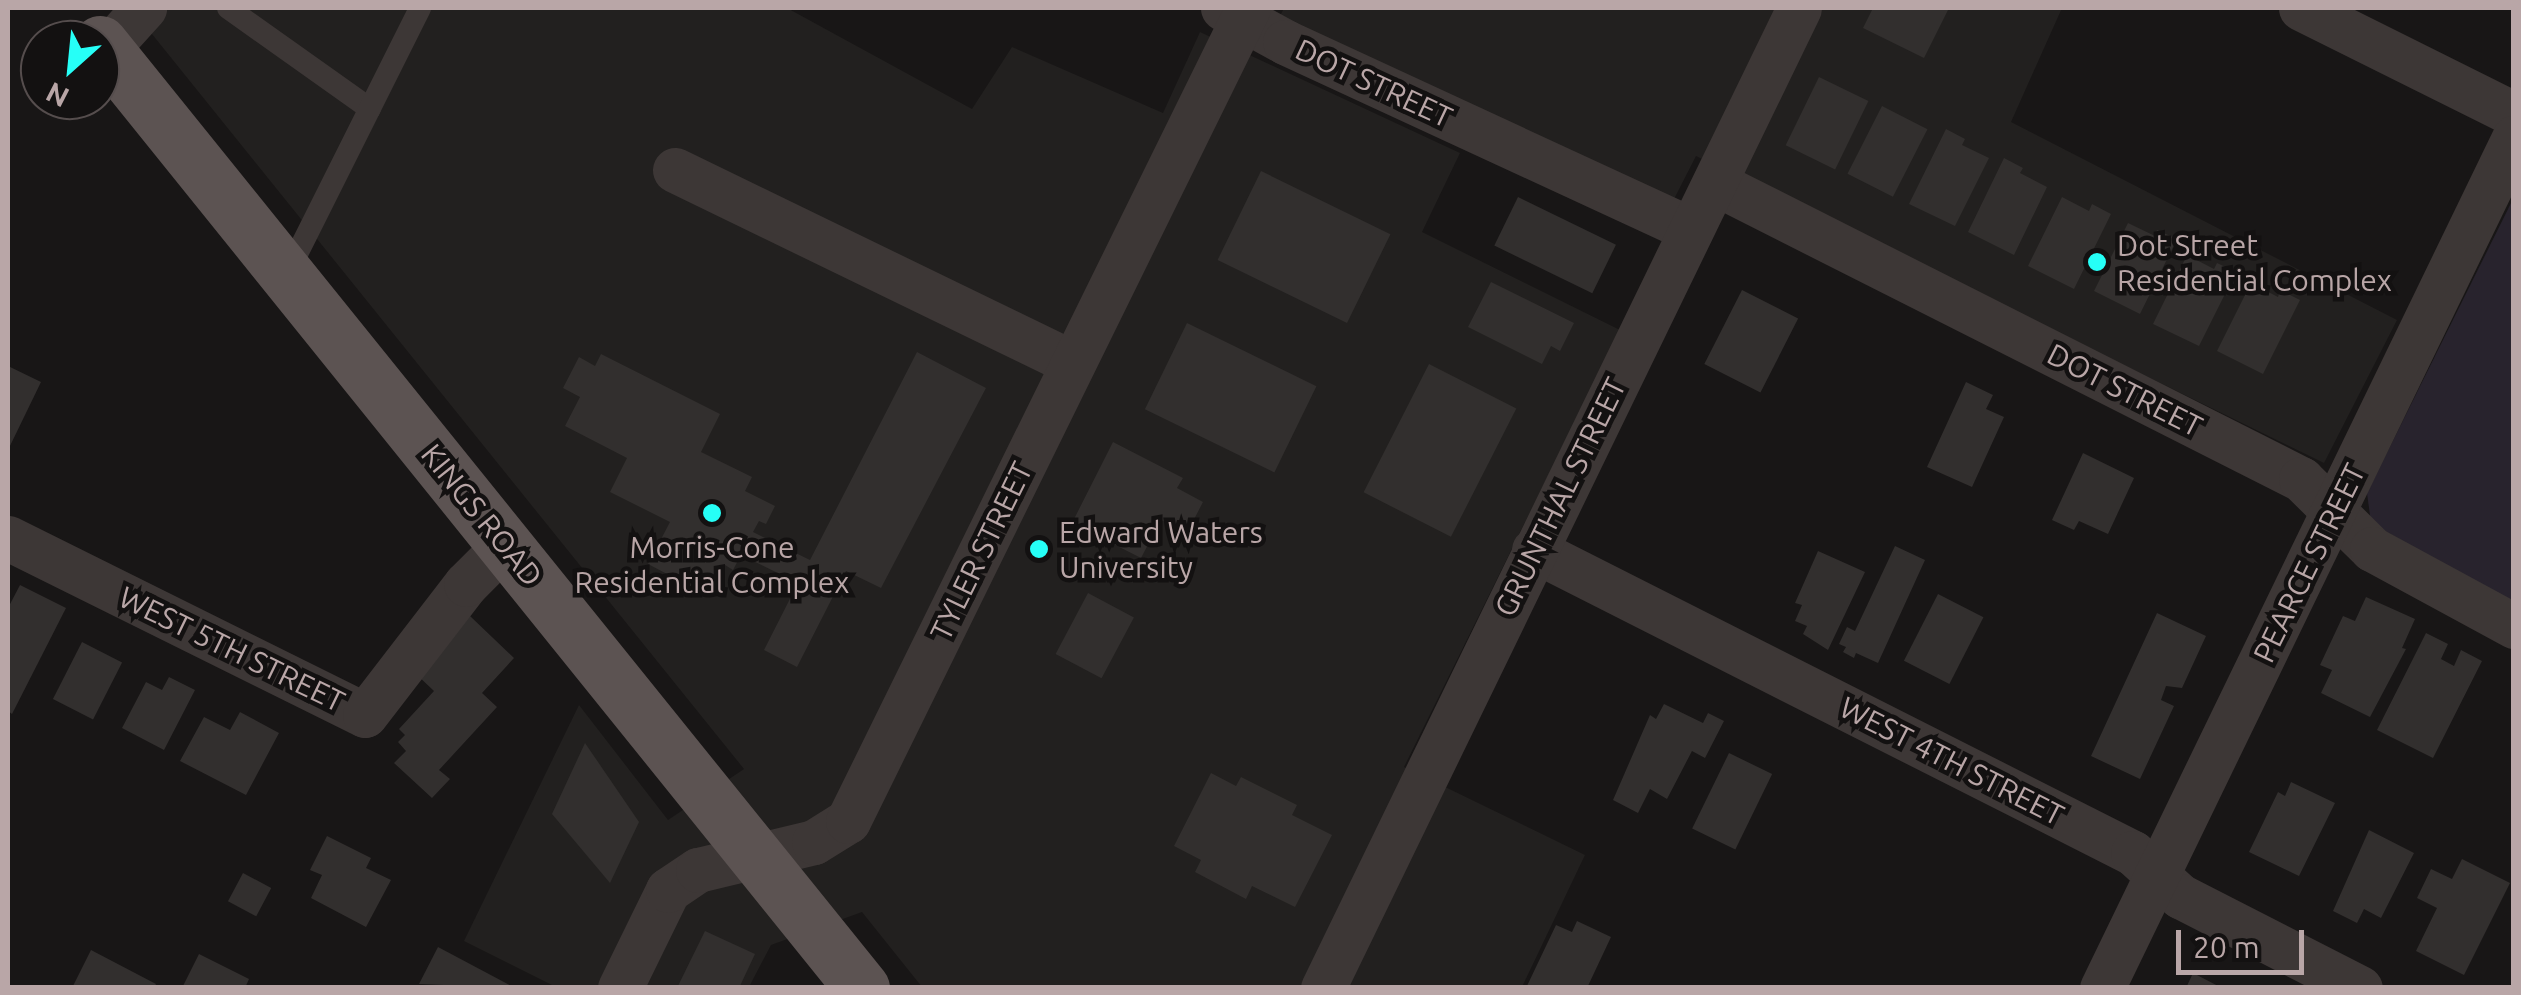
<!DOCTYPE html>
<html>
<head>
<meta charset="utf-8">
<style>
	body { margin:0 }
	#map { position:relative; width:2521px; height:995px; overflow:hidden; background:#181616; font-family:Ubuntu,sans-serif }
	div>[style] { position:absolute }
	.built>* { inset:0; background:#22201f }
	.green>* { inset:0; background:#28232d }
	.building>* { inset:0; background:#322f2e; transform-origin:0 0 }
	.lane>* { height:22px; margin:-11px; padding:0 11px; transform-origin:11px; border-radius:11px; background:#3d3736 }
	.street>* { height:45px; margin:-22.5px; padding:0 22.5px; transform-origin:22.5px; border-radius:22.5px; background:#3d3736 }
	.primary>* { height:55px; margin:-27.5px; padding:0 27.5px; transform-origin:27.5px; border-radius:27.5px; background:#5c5352 }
	.dots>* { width:28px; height:28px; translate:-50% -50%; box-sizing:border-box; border:5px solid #131111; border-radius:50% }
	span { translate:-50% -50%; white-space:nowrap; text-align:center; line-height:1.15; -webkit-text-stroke:9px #131111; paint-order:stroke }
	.street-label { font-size:30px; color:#b9a6a7 }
	.poi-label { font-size:30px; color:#b9a6a7 }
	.left { translate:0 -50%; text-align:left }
	.frame { position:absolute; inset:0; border:10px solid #b9a6a7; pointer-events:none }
	.north { position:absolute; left:20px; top:20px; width:100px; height:100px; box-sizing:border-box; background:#131111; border:2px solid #554d4d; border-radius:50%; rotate:207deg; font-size:28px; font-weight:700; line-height:40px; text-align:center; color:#b9a6a7 }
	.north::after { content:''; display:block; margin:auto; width:35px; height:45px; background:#26fff7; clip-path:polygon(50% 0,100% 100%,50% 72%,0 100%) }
	.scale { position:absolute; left:2176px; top:930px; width:128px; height:45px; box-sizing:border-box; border:5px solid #b9a6a7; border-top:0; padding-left:12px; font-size:30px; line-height:35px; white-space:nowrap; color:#b9a6a7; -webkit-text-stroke:8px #131111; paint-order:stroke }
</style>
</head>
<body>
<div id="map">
	<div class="built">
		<div style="clip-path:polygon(131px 8px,787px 8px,972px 109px,1012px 47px,1163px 113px,1200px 32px,1460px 153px,1422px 232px,1620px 330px,1404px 767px,1585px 855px,1522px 987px,922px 987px,862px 912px,771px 945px,749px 987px,556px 987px,464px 941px,579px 705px,668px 820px,744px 769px)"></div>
		<div style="clip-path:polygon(1284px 8px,2062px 8px,2011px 122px,2397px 320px,2324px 463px,1696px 156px,1672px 203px,1279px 18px)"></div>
	</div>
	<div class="green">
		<div style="clip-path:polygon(2513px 199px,2513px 604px,2371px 523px,2367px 493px)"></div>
	</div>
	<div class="building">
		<div style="clip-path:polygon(1873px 8px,1943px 8px,1948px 10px,1924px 58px,1863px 28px)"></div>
		<div style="left:1819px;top:77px;width:55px;height:76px;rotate:26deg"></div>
		<div style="left:1882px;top:106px;width:51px;height:76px;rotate:27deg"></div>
		<div style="clip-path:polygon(1946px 129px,1965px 139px,1962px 145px,1989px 158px,1955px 226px,1909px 204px)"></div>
		<div style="clip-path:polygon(2004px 158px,2023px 168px,2020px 173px,2047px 187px,2014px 255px,1968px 232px)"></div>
		<div style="left:1261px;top:171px;width:144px;height:99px;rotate:26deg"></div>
		<div style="left:1518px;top:197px;width:109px;height:54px;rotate:26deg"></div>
		<div style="clip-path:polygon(2062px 197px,2089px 211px,2092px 204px,2111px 214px,2074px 289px,2028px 266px)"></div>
		<div style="clip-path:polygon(2128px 223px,2155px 236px,2157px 230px,2177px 239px,2140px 314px,2094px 291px)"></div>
		<div style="clip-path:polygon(2187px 255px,2214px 269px,2217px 263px,2236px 272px,2199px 346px,2153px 324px)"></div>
		<div style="clip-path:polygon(1491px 282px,1574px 323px,1560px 351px,1551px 346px,1542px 364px,1468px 327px)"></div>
		<div style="clip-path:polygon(2251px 283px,2278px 297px,2280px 290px,2300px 300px,2263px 374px,2217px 351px)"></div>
		<div style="left:1742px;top:290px;width:63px;height:83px;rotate:27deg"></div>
		<div style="left:1187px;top:323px;width:144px;height:96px;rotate:26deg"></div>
		<div style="clip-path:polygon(917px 352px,986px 388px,881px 588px,846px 571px,797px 667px,764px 650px,798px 583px,741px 555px,733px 570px,725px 565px,709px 596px,648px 564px,670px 522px,610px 492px,627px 458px,565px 426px,580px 397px,563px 388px,579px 357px,595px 366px,601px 354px,720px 414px,701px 452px,752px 477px,745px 491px,775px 506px,766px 524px,759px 521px,753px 532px,810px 560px)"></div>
		<div style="left:1429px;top:364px;width:98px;height:144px;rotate:27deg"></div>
		<div style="clip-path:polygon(8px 366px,41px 382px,8px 450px)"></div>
		<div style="clip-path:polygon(1966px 382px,1993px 395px,1986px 409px,2004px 417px,1972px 487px,1927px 467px)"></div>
		<div style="clip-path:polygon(1113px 442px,1183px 478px,1177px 488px,1203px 502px,1187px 533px,1161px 520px,1141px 558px,1072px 523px)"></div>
		<div style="clip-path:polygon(2083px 453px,2134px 478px,2108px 534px,2079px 521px,2074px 530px,2052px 520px)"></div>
		<div style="clip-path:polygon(1895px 546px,1925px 560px,1878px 663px,1856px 653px,1854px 658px,1843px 652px,1846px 647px,1839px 644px,1847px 627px,1855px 631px)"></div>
		<div style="clip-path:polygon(1818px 551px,1865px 572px,1828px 650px,1803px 634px,1807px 626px,1795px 621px,1802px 605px,1795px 603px)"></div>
		<div style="clip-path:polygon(20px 585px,66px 608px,12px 714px,8px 711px,8px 608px)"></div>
		<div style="left:1088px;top:593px;width:52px;height:69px;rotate:28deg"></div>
		<div style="left:1938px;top:594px;width:51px;height:75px;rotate:27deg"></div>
		<div style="clip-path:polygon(2366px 597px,2415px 619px,2402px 648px,2406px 649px,2370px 717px,2321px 693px,2332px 670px,2320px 665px,2343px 616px,2355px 621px)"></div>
		<div style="clip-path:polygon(2157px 613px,2206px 636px,2182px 688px,2166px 686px,2161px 700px,2174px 706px,2140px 779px,2091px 756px)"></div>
		<div style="clip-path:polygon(470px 616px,514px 658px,482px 693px,497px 707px,439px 770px,450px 779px,432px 798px,394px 763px,406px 751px,398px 742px,405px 735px,399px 729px,434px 691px,416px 674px)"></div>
		<div style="clip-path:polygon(2426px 633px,2448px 644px,2441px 659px,2454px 666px,2461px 650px,2482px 661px,2433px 758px,2377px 730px)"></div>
		<div style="left:82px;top:642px;width:45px;height:64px;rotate:27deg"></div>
		<div style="clip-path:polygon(169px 677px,195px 690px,164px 750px,122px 728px,146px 682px,162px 690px)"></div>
		<div style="clip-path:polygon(1664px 704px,1703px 723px,1708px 713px,1724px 721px,1705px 758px,1692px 751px,1667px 799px,1650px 789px,1638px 813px,1613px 800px,1650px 715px,1656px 719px)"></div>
		<div style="clip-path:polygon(240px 712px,279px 733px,246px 795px,180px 761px,204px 717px,230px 730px)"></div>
		<div style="clip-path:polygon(585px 743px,639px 822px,610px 883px,552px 814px)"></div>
		<div style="left:1729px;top:753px;width:48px;height:84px;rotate:26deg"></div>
		<div style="clip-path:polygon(1211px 773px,1236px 786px,1241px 777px,1297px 805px,1292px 815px,1332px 835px,1295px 907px,1252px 886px,1246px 899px,1195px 872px,1201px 860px,1174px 846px)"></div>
		<div style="clip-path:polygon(2291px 782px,2335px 803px,2299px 876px,2249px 852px,2278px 792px,2285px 796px)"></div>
		<div style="clip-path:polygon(2369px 830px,2414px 853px,2381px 918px,2364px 909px,2357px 923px,2333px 911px)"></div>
		<div style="clip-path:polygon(327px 836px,371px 858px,366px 868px,391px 880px,366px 927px,311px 898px,322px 875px,310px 870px)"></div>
		<div style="clip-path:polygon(2462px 859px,2510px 883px,2464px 975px,2416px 951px,2437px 908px,2417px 898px,2431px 869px,2452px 879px)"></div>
		<div style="left:243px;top:873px;width:32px;height:32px;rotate:28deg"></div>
		<div style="clip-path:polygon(1577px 921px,1611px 937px,1587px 988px,1526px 988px,1556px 925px,1572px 932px)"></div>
		<div style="clip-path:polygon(705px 931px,755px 954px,739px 988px,677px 988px)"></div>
		<div style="clip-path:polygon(438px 947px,515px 988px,419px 984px)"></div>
		<div style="clip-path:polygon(91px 950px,156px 984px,154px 988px,72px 988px)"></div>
		<div style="clip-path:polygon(199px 954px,249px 979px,245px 988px,182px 988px)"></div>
		<div style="clip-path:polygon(2193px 973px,2222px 988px,2186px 988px)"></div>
	</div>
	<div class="lane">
		<div style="left:228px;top:8px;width:174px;rotate:35.4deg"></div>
		<div style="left:287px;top:274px;width:297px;rotate:-63.4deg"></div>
	</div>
	<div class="street">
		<div style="left:1223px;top:8px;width:71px;rotate:28.7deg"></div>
		<div style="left:1285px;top:42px;width:447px;rotate:24.8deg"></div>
		<div style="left:2301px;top:8px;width:238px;rotate:26.5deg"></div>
		<div style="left:106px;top:50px;width:57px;rotate:-47.9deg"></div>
		<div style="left:675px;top:170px;width:442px;rotate:25.9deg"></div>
		<div style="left:1715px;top:183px;width:657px;rotate:26.8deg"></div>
		<div style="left:2301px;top:479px;width:100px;rotate:44.6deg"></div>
		<div style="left:2372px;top:549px;width:162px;rotate:28.5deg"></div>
		<div style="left:8px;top:538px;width:398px;rotate:26.4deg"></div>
		<div style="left:365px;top:715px;width:165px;rotate:-52.4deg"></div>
		<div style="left:466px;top:584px;width:57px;rotate:-45deg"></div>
		<div style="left:1534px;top:550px;width:671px;rotate:26.83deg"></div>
		<div style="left:2133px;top:853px;width:64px;rotate:42.5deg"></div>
		<div style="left:2180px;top:896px;width:202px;rotate:27.1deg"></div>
		<div style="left:620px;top:988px;width:109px;rotate:-63.9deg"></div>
		<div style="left:668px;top:890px;width:36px;rotate:-34deg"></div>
		<div style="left:698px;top:870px;width:119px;rotate:-13.6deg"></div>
		<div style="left:814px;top:842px;width:40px;rotate:-32deg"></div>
		<div style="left:848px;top:821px;width:906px;rotate:-63.8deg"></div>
		<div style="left:1323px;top:988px;width:1089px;rotate:-64.09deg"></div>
		<div style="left:2102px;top:988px;width:945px;rotate:-64.14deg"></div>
	</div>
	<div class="primary">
		<div style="left:100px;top:43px;width:1214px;rotate:51.12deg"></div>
	</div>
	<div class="dots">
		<div style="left:2097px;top:262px;background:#26fff7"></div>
		<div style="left:712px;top:513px;background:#26fff7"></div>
		<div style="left:1039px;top:549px;background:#26fff7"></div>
	</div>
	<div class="street-label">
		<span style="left:1374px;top:83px;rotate:25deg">DOT STREET</span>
		<span style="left:2125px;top:390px;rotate:27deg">DOT STREET</span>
		<span style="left:1560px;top:497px;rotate:-64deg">GRUNTHAL STREET</span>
		<span style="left:482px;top:515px;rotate:51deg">KINGS ROAD</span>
		<span style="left:981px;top:551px;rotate:-64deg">TYLER STREET</span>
		<span style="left:2309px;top:563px;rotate:-64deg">PEARCE STREET</span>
		<span style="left:232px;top:649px;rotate:26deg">WEST 5TH STREET</span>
		<span style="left:1952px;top:761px;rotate:27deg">WEST 4TH STREET</span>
	</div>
	<div class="poi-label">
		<span class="left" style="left:2117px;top:262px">Dot Street<br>Residential Complex</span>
		<span class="left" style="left:1059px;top:549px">Edward Waters<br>University</span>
		<span style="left:712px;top:564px">Morris-Cone<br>Residential Complex</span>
	</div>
	<div class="frame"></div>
	<div class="north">N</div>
	<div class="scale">20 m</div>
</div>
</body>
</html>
